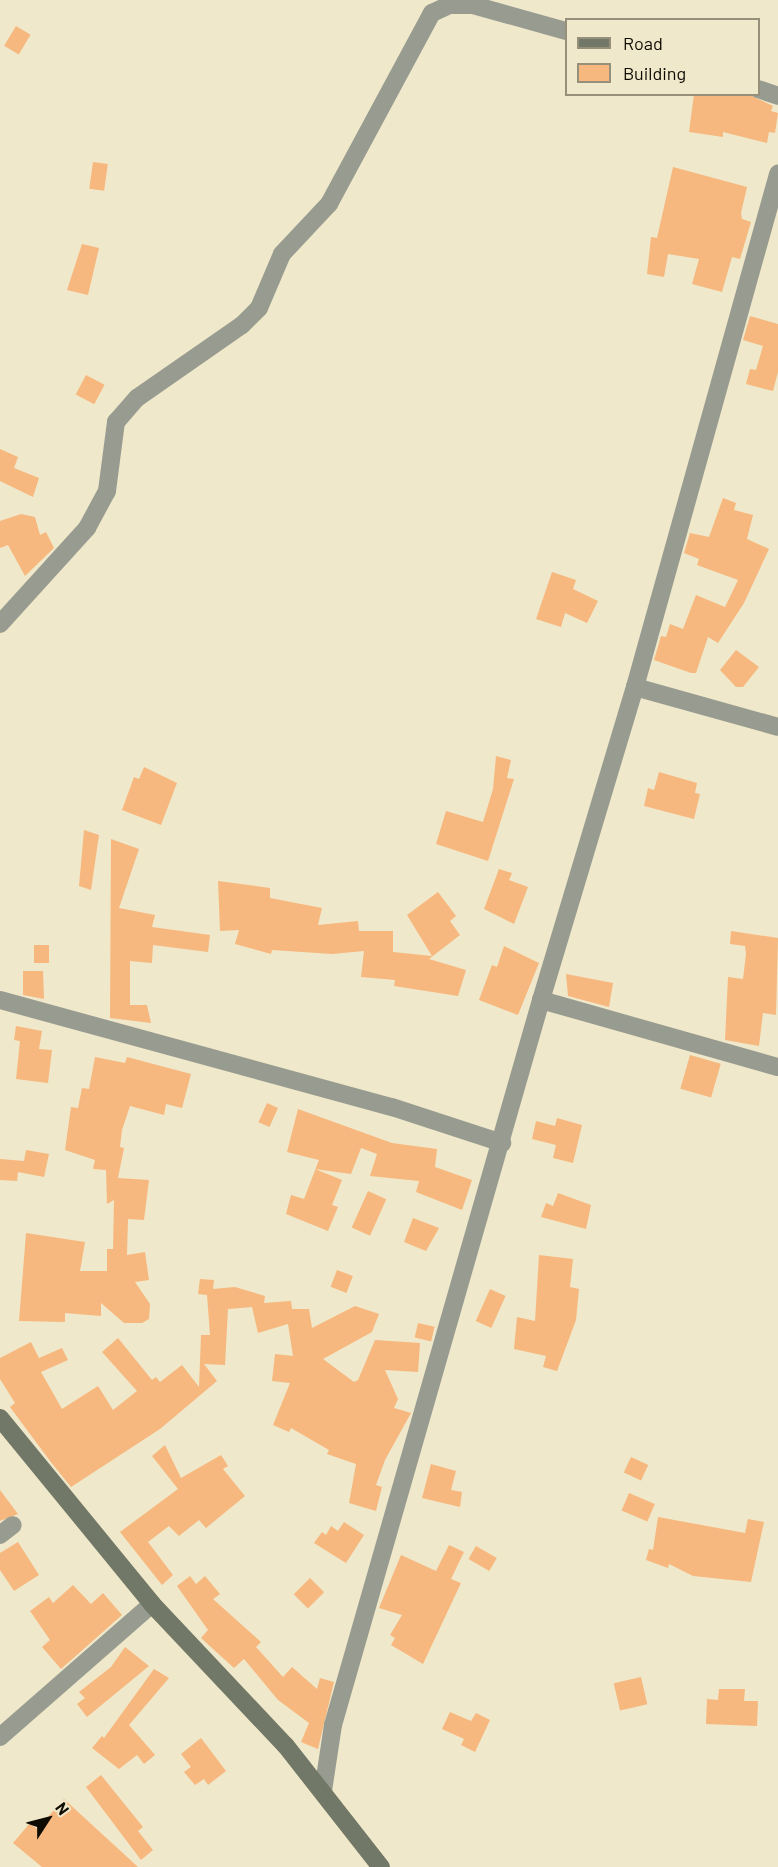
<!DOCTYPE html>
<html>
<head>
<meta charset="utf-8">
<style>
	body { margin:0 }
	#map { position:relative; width:778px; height:1867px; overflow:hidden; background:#f0e8ca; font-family:Barlow,sans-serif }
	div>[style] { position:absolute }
	.building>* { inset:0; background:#f6b87e; transform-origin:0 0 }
	.street>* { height:18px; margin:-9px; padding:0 9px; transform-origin:9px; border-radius:9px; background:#989c90 }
	.secondary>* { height:18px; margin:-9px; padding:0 9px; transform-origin:9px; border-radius:9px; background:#717867 }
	span { translate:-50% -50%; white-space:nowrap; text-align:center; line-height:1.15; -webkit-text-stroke:6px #f0e8ca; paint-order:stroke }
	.legend { position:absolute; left:565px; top:18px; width:195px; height:78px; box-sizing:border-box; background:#f0e8ca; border:2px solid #96907a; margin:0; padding:8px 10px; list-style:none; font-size:18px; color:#0e0b03 }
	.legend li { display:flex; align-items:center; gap:12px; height:30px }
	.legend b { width:30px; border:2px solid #96907a }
	.north { position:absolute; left:18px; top:1789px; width:60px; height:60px; -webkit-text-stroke:4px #f0e8ca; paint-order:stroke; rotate:54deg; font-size:16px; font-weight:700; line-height:24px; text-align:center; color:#0e0b03 }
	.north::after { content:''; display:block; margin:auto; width:21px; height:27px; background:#0e0b03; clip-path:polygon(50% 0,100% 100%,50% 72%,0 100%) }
</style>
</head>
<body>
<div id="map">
	<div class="building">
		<div style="left:16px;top:26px;width:17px;height:23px;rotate:31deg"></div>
		<div style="clip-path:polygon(694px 94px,748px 94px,773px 106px,771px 111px,778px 113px,775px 133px,769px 132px,767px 143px,723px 132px,723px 137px,689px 132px)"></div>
		<div style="left:93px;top:162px;width:15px;height:27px;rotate:8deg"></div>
		<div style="clip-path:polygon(673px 167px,747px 187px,741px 213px,742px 219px,751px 222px,740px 259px,732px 257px,722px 292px,692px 284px,699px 259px,668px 254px,664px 277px,647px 274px,651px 237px,657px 238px)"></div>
		<div style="clip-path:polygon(82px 244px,99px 248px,88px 295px,67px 290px)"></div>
		<div style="clip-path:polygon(750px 316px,778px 324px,778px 372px,773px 391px,746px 384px,750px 369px,756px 370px,763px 346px,743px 340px)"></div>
		<div style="left:86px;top:375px;width:21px;height:22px;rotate:28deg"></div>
		<div style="clip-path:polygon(0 449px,18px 457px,14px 468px,39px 478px,33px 497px,0 481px)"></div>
		<div style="clip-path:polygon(723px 498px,736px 503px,734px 510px,753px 515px,747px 539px,769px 549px,744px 603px,718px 643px,708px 637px,696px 673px,691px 673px,654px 660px,661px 636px,666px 637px,670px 624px,683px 629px,696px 595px,725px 607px,738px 580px,697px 565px,699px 559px,684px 553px,690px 533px,709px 537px)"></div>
		<div style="clip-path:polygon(21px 514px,35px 517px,40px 535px,46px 532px,54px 548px,25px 576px,8px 545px,0 548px,0 521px)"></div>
		<div style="clip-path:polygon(552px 572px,576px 580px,573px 589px,598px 601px,587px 623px,565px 613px,561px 627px,536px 619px)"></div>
		<div style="clip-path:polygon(736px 650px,759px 667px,743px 687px,736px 687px,720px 670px)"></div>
		<div style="clip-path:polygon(496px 756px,511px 760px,507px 778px,514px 779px,488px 861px,436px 844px,446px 811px,483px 822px,493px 789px)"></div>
		<div style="clip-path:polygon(144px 767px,177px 783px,161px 825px,122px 810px,134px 777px,139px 779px)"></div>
		<div style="clip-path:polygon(659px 772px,697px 783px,695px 793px,700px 794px,694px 819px,644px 806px,648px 788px,654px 790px)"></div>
		<div style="clip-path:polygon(84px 830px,99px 835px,91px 890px,79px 886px)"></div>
		<div style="clip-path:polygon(111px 839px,139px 849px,119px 908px,155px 915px,152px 927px,210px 935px,208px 952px,153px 945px,152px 963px,130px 961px,130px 1005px,147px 1005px,151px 1023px,110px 1018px)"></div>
		<div style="clip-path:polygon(499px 869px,512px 873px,509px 880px,528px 887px,514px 924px,484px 909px)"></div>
		<div style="clip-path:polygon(218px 881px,270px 888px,270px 898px,322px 908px,318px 925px,358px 921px,359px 931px,393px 931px,393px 952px,432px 956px,407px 915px,438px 892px,456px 916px,450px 921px,460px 935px,429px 959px,466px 970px,458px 996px,394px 986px,395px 980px,361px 977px,364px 951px,332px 954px,272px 950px,271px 954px,235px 944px,239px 930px,220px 931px)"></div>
		<div style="clip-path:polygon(731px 931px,778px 938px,776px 1015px,763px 1013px,759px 1046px,725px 1040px,728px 977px,743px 979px,746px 954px,745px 946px,730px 944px)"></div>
		<div style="left:34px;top:945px;width:15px;height:18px"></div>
		<div style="clip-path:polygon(504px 946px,539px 963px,518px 1015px,479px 1000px,492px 965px,497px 967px)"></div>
		<div style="clip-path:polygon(23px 971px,43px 971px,44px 999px,23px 995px)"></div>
		<div style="clip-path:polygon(566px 974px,613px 983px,609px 1007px,568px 996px)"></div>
		<div style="clip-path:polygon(16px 1026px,42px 1031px,39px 1049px,52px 1050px,48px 1083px,16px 1079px,20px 1041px,14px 1040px)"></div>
		<div style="left:690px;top:1055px;width:32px;height:35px;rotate:16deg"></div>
		<div style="clip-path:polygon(95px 1057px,125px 1063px,127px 1057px,191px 1074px,182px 1108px,166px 1104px,164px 1115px,130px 1106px,122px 1130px,120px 1147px,124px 1148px,118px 1178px,149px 1180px,144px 1220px,128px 1219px,127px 1255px,145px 1252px,149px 1280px,135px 1282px,150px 1304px,149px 1319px,142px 1323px,124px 1323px,101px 1303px,101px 1316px,65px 1313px,65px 1322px,19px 1321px,26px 1233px,85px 1242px,80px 1271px,107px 1271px,107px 1249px,113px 1249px,114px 1200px,107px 1204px,106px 1170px,93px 1169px,95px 1160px,65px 1150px,71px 1107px,78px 1108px,82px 1088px,89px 1089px)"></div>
		<div style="left:267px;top:1103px;width:12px;height:21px;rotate:24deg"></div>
		<div style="clip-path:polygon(298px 1109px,392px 1143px,437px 1149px,435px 1167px,472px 1180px,462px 1210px,416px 1192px,419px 1181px,370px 1176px,377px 1154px,361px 1148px,351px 1174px,315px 1169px,342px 1180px,332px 1205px,338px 1207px,328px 1231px,286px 1214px,291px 1195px,304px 1199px,319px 1160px,287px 1152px)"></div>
		<div style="clip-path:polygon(557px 1118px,582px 1125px,573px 1163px,553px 1158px,556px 1145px,532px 1139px,536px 1121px,555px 1126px)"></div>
		<div style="clip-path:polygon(26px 1150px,49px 1154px,44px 1177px,18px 1172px,17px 1181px,0 1180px,0 1159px,24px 1161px)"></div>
		<div style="left:368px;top:1191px;width:20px;height:40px;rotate:24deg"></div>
		<div style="clip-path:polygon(558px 1193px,591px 1205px,586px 1229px,541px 1217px,546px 1203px,553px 1206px)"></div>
		<div style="clip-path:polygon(413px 1218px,439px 1228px,426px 1251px,404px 1242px)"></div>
		<div style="clip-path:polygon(539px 1255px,573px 1259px,570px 1287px,579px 1289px,576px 1320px,557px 1371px,543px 1367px,546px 1356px,514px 1349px,517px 1317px,535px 1321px)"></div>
		<div style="left:337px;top:1270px;width:17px;height:18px;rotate:21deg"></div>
		<div style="clip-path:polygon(200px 1279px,214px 1280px,213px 1289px,235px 1287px,265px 1296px,264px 1303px,291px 1301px,292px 1309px,309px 1309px,312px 1328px,355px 1306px,379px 1314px,372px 1332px,323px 1359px,354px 1382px,358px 1380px,375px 1340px,420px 1343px,418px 1372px,385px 1370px,398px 1399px,394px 1408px,411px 1413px,385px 1460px,376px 1485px,382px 1487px,376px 1511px,349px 1503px,356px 1464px,327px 1454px,329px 1450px,291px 1428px,289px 1432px,273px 1425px,290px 1383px,272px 1381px,275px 1354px,293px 1356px,288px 1324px,258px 1333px,252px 1307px,228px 1309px,225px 1365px,204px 1364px,217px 1381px,160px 1429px,71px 1487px,50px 1461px,10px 1407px,15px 1403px,0 1379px,0 1358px,31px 1342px,39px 1358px,62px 1348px,68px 1360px,41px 1372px,62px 1409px,98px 1386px,113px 1410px,137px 1391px,102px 1352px,118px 1338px,152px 1380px,156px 1377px,160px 1382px,182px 1365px,199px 1387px,201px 1335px,210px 1335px,207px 1295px,198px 1294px)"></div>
		<div style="left:490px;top:1289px;width:17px;height:35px;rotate:24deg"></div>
		<div style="left:418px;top:1323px;width:17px;height:15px;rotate:13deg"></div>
		<div style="clip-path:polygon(165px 1445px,181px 1478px,221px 1455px,228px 1466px,223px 1469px,245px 1496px,206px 1528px,199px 1520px,179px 1536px,169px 1526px,148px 1542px,173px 1575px,162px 1585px,120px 1532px,178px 1489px,152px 1456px)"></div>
		<div style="left:631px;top:1457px;width:19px;height:17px;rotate:25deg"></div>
		<div style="clip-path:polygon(431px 1464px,456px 1471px,451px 1490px,462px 1492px,460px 1507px,422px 1498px)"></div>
		<div style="clip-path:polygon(0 1490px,18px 1514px,0 1521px)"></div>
		<div style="left:629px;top:1493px;width:28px;height:19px;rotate:23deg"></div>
		<div style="clip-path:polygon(658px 1517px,745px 1533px,748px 1519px,764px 1522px,751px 1582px,693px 1576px,669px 1564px,668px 1568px,646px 1560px,649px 1549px,653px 1550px)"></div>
		<div style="clip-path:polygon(344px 1522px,364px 1535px,346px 1563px,314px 1543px,322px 1532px,326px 1535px,331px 1526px,338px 1531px)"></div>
		<div style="clip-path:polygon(18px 1542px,39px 1575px,14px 1591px,0 1570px,0 1553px)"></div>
		<div style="clip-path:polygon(449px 1545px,464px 1552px,451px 1579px,461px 1583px,423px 1664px,391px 1645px,395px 1638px,390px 1635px,402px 1615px,379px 1608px,401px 1555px,436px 1571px)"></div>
		<div style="left:476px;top:1546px;width:24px;height:15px;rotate:30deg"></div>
		<div style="clip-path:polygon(190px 1576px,196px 1584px,205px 1576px,220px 1594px,213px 1599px,261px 1642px,256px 1647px,283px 1677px,292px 1667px,317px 1689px,320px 1678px,334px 1682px,318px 1749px,301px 1742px,309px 1723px,278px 1700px,244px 1659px,234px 1668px,201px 1638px,208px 1630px,177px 1586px)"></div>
		<div style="left:310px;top:1578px;width:20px;height:23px;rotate:45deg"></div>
		<div style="clip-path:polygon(73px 1585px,91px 1604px,103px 1593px,122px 1615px,61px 1669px,42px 1647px,50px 1640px,30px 1611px,49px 1597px,53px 1603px)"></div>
		<div style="clip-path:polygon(125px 1647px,149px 1666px,87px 1717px,77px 1704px,85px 1698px,79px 1692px,111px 1667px)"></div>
		<div style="clip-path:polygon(154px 1669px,169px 1678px,129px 1725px,155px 1755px,144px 1764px,137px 1755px,119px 1769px,92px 1748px,102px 1736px,104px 1738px)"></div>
		<div style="left:641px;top:1677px;width:28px;height:28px;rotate:77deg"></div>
		<div style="clip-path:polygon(719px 1689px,745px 1689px,744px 1701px,758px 1701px,757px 1726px,706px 1724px,707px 1699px,718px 1700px)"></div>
		<div style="clip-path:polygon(450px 1712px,471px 1721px,476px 1713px,490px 1720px,475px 1752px,461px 1745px,464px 1739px,442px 1729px)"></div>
		<div style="clip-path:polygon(201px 1738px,226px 1771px,208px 1785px,204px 1779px,195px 1785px,184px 1772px,191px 1767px,181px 1754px)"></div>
		<div style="clip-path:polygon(101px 1775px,143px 1827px,138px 1831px,153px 1850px,141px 1860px,86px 1787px)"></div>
		<div style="clip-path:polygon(64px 1799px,138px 1867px,42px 1867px,13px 1843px,30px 1823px,37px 1829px)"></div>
	</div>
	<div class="street">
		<div style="left:758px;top:89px;width:21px;rotate:19deg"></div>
		<div style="left:0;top:624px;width:130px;rotate:-47.8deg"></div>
		<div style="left:87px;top:528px;width:42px;rotate:-61.6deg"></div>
		<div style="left:107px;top:491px;width:70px;rotate:-82.6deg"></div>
		<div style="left:116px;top:422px;width:32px;rotate:-49deg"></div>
		<div style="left:137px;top:398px;width:128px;rotate:-34.8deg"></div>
		<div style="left:242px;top:325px;width:24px;rotate:-45deg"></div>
		<div style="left:259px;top:308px;width:59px;rotate:-66.9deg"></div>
		<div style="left:282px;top:254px;width:69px;rotate:-46.8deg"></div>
		<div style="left:329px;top:204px;width:217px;rotate:-61.7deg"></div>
		<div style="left:432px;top:13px;width:19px;rotate:-25deg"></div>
		<div style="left:449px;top:5px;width:24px"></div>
		<div style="left:473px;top:5px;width:97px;rotate:15.6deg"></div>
		<div style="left:635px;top:687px;width:148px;rotate:15.6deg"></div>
		<div style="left:0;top:1000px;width:406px;rotate:15.3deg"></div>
		<div style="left:392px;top:1107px;width:116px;rotate:18.1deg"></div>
		<div style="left:541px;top:1000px;width:246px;rotate:15.8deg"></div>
		<div style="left:0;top:1535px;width:16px;rotate:-38deg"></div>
		<div style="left:0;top:1737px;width:202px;rotate:-41.2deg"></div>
		<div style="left:323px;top:1791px;width:67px;rotate:-81.4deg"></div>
		<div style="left:333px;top:1725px;width:754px;rotate:-73.99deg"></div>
		<div style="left:541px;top:1000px;width:327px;rotate:-73.3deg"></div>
		<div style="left:635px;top:687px;width:533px;rotate:-74.42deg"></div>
	</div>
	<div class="secondary">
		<div style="left:0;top:1418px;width:240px;rotate:50.7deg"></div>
		<div style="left:152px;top:1604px;width:195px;rotate:46.7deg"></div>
		<div style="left:286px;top:1746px;width:154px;rotate:51.9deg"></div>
	</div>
	<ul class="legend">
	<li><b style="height:8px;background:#717867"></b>Road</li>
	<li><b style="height:16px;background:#f6b87e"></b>Building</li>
	</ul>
	<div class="north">N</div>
</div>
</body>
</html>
